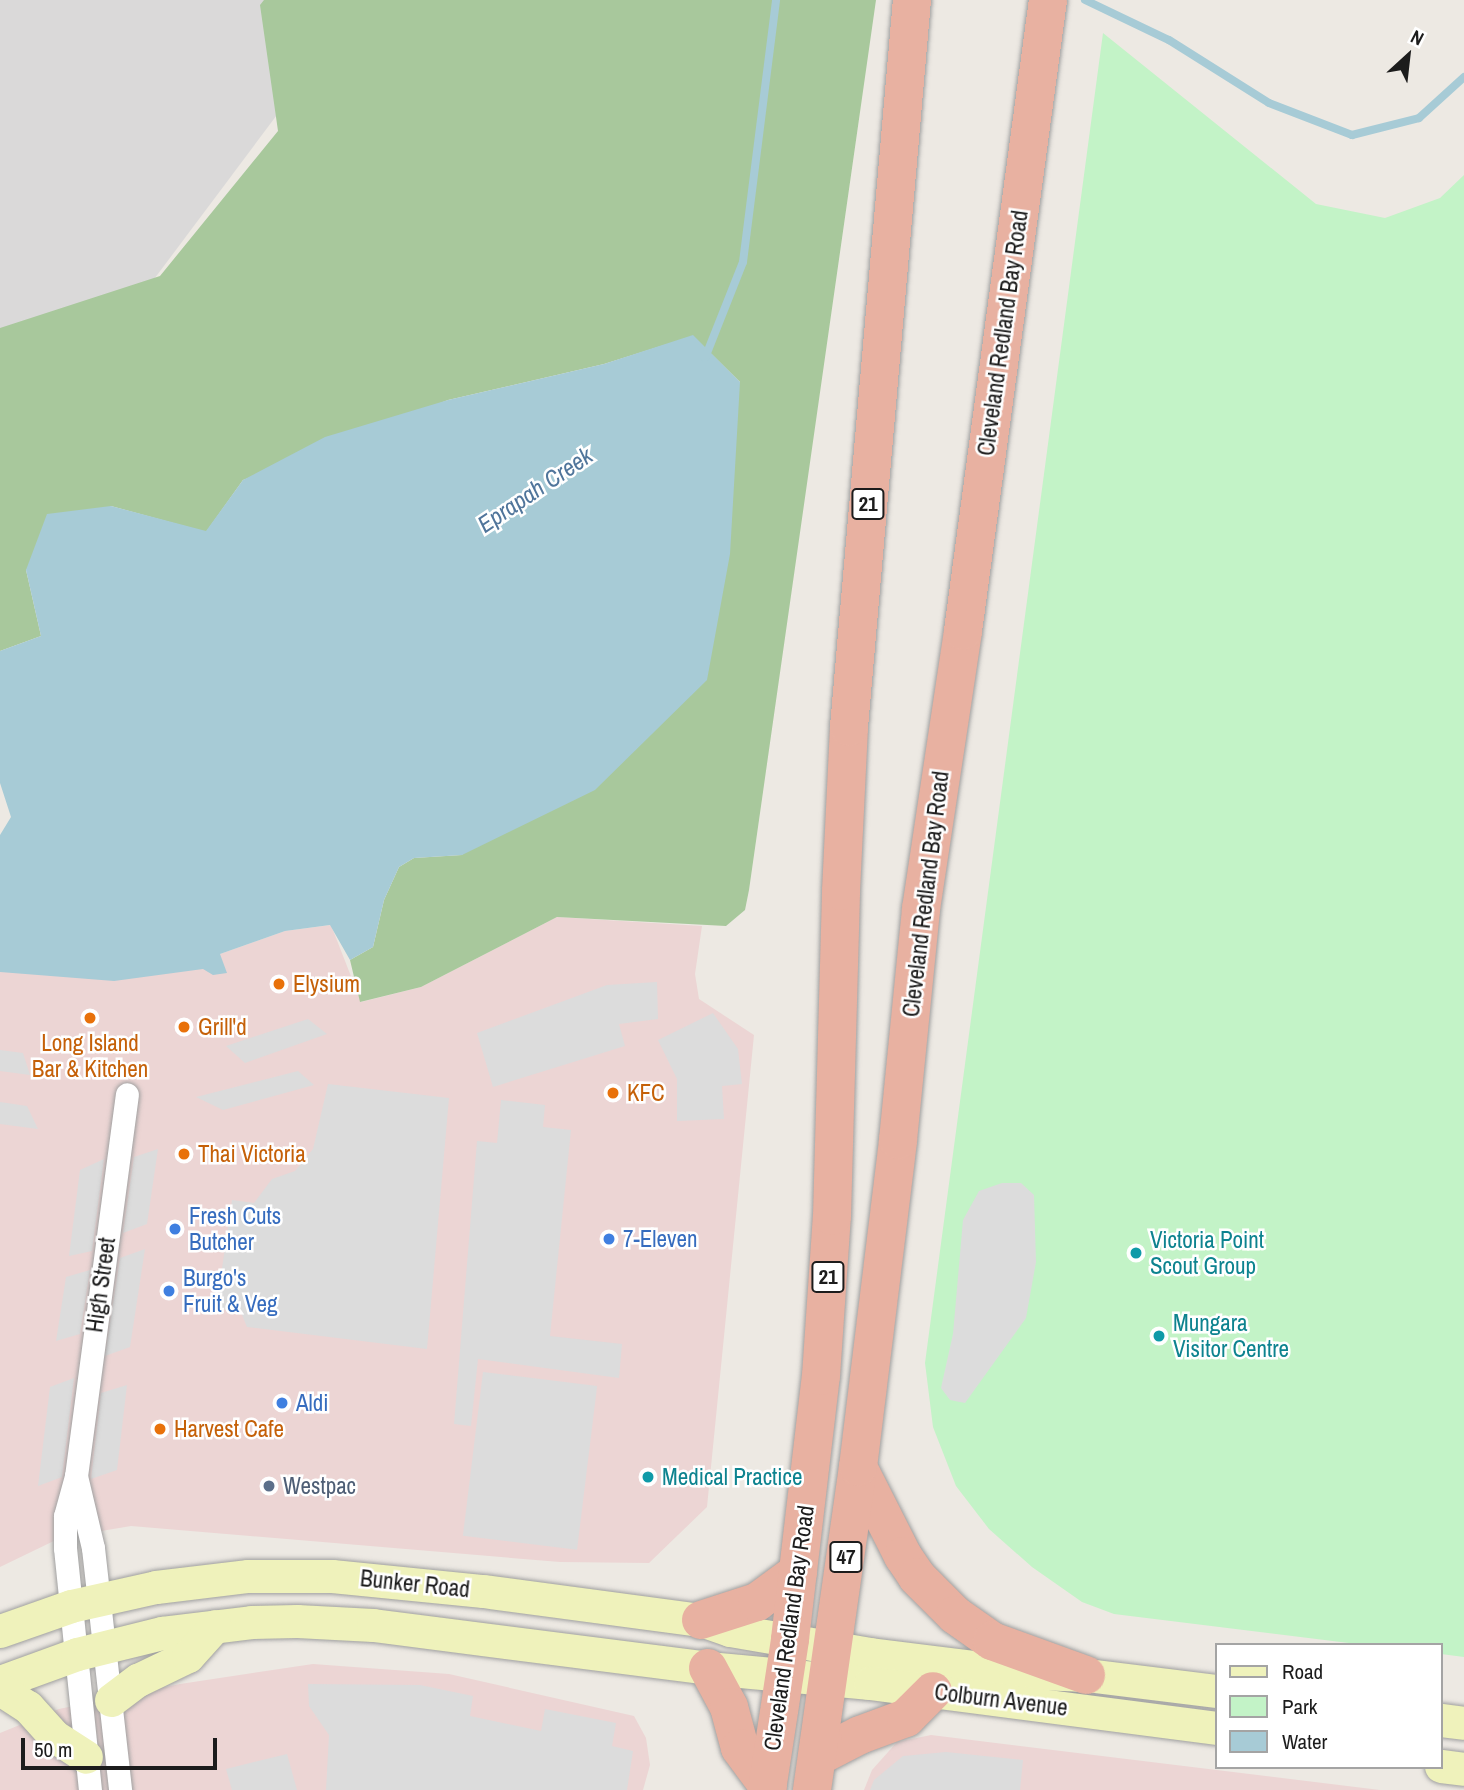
<!DOCTYPE html>
<html>
<head>
<meta charset="utf-8">
<style>
	body { margin:0 }
	#map { position:relative; width:1464px; height:1790px; overflow:hidden; background:#ede9e3; font-family:"Archivo Narrow",sans-serif }
	div>[style] { position:absolute }
	.residential>* { inset:0; background:#dad9d9 }
	.commercial>* { inset:0; background:#ecd5d4 }
	.forest>* { inset:0; background:#a8c89c }
	.park>* { inset:0; background:#c3f3c7 }
	.parking>* { inset:0; background:#dcdcdc; transform-origin:0 0 }
	.water>* { inset:0; background:#a7cbd6 }
	.stream>* { height:8px; margin:-4px; padding:0 4px; transform-origin:4px; border-radius:4px; background:#a7cbd6 }
	.roads { filter:drop-shadow(0 0 2px #a0a0a0) drop-shadow(0 0 2px #a0a0a0) }
	.minor>* { height:23px; margin:-11.5px; padding:0 11.5px; transform-origin:11.5px; border-radius:11.5px; background:#fff }
	.secondary>* { height:33px; margin:-16.5px; padding:0 16.5px; transform-origin:16.5px; border-radius:16.5px; background:#eff2bb }
	.trunk>* { height:38px; margin:-19px; padding:0 19px; transform-origin:19px; border-radius:19px; background:#e8b1a1 }
	.dots>* { width:19px; height:19px; translate:-50% -50%; box-sizing:border-box; border:4px solid #fff; border-radius:50% }
	span { translate:-50% -50%; white-space:nowrap; text-align:center; line-height:1.15; -webkit-text-stroke:5px #fff; paint-order:stroke }
	.shield-label span { padding:2px 5px; background:#fff; border:2px solid; border-radius:5px; -webkit-text-stroke-width:0 }
	.shield-label { font-size:21px; color:#1c1c1c; font-weight:700 }
	.street-label { font-size:23px; color:#1c1c1c }
	.food-label { font-size:23px; color:#c56008 }
	.left { translate:0 -50%; text-align:left }
	.shop-label { font-size:23px; color:#366cbe }
	.culture-label { font-size:23px; color:#0d838f }
	.service-label { font-size:23px; color:#4e5e75 }
	.water-label { font-size:24px; color:#50759b; font-style:italic }
	.legend { position:absolute; left:1215px; top:1643px; width:228px; height:126px; box-sizing:border-box; background:#fff; border:2px solid #a4a4a4; margin:0; padding:9px 12px; list-style:none; font-size:21px; color:#1c1c1c }
	.legend li { display:flex; align-items:center; gap:14px; height:35px }
	.legend b { width:35px; border:2px solid #a4a4a4 }
	.north { position:absolute; left:1373px; top:21px; width:70px; height:70px; -webkit-text-stroke:5px #fff; paint-order:stroke; rotate:27deg; font-size:19px; font-weight:700; line-height:28px; text-align:center; color:#1c1c1c }
	.north::after { content:''; display:block; margin:auto; width:24px; height:32px; background:#1c1c1c; clip-path:polygon(50% 0,100% 100%,50% 72%,0 100%) }
	.scale { position:absolute; left:21px; top:1738px; width:196px; height:32px; box-sizing:border-box; border:4px solid #1c1c1c; border-top:0; padding-left:9px; font-size:21px; line-height:24px; white-space:nowrap; color:#1c1c1c; -webkit-text-stroke:5px #fff; paint-order:stroke }
</style>
</head>
<body>
<div id="map">
	<div class="residential">
		<div style="clip-path:polygon(0 0,363px 0,104px 346px,0 420px)"></div>
	</div>
	<div class="commercial">
		<div style="clip-path:polygon(557px 917px,702px 926px,695px 974px,699px 999px,754px 1035px,707px 1507px,649px 1563px,560px 1562px,131px 1526px,60px 1538px,0 1567px,0 951px,220px 954px,285px 931px,331px 925px,361px 1002px,421px 987px)"></div>
		<div style="clip-path:polygon(313px 1664px,449px 1674px,634px 1716px,646px 1738px,650px 1765px,643px 1790px,0 1790px,0 1733px,59px 1709px,180px 1684px)"></div>
		<div style="clip-path:polygon(931px 1735px,1380px 1790px,864px 1790px,872px 1770px,897px 1742px)"></div>
	</div>
	<div class="forest">
		<div style="clip-path:polygon(264px 0,876px 0,749px 890px,745px 910px,726px 926px,557px 917px,421px 987px,360px 1002px,350px 960px,373px 947px,384px 900px,399px 867px,414px 858px,462px 855px,740px 382px,693px 336px,604px 364px,448px 400px,243px 480px,206px 532px,111px 506px,26px 570px,41px 636px,0 651px,0 328px,160px 276px,278px 131px,260px 5px)"></div>
	</div>
	<div class="park">
		<div style="clip-path:polygon(1103px 33px,1316px 204px,1385px 218px,1440px 198px,1464px 175px,1464px 1657px,1441px 1654px,1441px 1645px,1365px 1645px,1114px 1614px,1082px 1602px,1032px 1567px,989px 1529px,956px 1486px,933px 1427px,925px 1363px)"></div>
	</div>
	<div class="parking">
		<div style="clip-path:polygon(657px 982px,658px 1019px,619px 1024px,625px 1046px,493px 1087px,477px 1033px,607px 985px)"></div>
		<div style="clip-path:polygon(713px 1013px,738px 1049px,742px 1084px,722px 1086px,724px 1119px,677px 1121px,677px 1079px,658px 1040px)"></div>
		<div style="clip-path:polygon(308px 1019px,327px 1034px,245px 1063px,226px 1046px)"></div>
		<div style="clip-path:polygon(0 1050px,23px 1053px,30px 1075px,0 1071px)"></div>
		<div style="clip-path:polygon(298px 1071px,314px 1085px,223px 1110px,196px 1097px)"></div>
		<div style="clip-path:polygon(328px 1084px,449px 1098px,427px 1349px,247px 1327px,240px 1310px,216px 1309px,232px 1200px,254px 1203px,272px 1179px,295px 1171px,313px 1149px)"></div>
		<div style="clip-path:polygon(501px 1100px,545px 1105px,543px 1127px,571px 1130px,550px 1336px,622px 1344px,619px 1378px,478px 1359px,471px 1426px,454px 1424px,477px 1141px,497px 1143px)"></div>
		<div style="clip-path:polygon(0 1102px,27px 1106px,38px 1129px,0 1124px)"></div>
		<div style="clip-path:polygon(158px 1149px,147px 1224px,123px 1233px,134px 1157px)"></div>
		<div style="clip-path:polygon(104px 1159px,92px 1251px,69px 1256px,80px 1170px)"></div>
		<div style="clip-path:polygon(1002px 1183px,1021px 1183px,1034px 1195px,1036px 1262px,1026px 1318px,965px 1403px,950px 1400px,941px 1388px,953px 1334px,963px 1220px,979px 1191px)"></div>
		<div style="clip-path:polygon(145px 1249px,130px 1347px,105px 1356px,120px 1258px)"></div>
		<div style="clip-path:polygon(90px 1270px,80px 1334px,56px 1341px,66px 1277px)"></div>
		<div style="left:483px;top:1372px;width:115px;height:165px;rotate:7deg"></div>
		<div style="clip-path:polygon(74px 1378px,62px 1477px,38px 1486px,50px 1387px)"></div>
		<div style="clip-path:polygon(127px 1385px,117px 1470px,91px 1479px,101px 1393px)"></div>
		<div style="clip-path:polygon(308px 1684px,420px 1685px,473px 1696px,470px 1716px,541px 1731px,545px 1709px,616px 1723px,612px 1746px,633px 1751px,627px 1790px,326px 1790px,329px 1735px,309px 1706px)"></div>
		<div style="clip-path:polygon(946px 1752px,1023px 1760px,1020px 1790px,870px 1790px,874px 1780px,903px 1756px)"></div>
		<div style="clip-path:polygon(287px 1754px,297px 1790px,232px 1790px,226px 1769px)"></div>
	</div>
	<div class="water">
		<div style="clip-path:polygon(693px 335px,740px 382px,730px 554px,707px 680px,595px 790px,462px 855px,414px 858px,399px 867px,384px 900px,373px 947px,350px 960px,330px 925px,285px 931px,220px 954px,227px 973px,213px 975px,203px 969px,114px 981px,0 972px,0 835px,11px 817px,0 783px,0 651px,41px 636px,26px 570px,47px 514px,111px 506px,206px 531px,243px 480px,325px 437px,448px 400px,604px 364px)"></div>
	</div>
	<div class="stream">
		<div style="left:1085px;top:0;width:93px;rotate:25.5deg"></div>
		<div style="left:1169px;top:40px;width:118px;rotate:32.2deg"></div>
		<div style="left:1269px;top:103px;width:89px;rotate:21.1deg"></div>
		<div style="left:1352px;top:135px;width:69px;rotate:-14.2deg"></div>
		<div style="left:1419px;top:118px;width:61px;rotate:-42.3deg"></div>
		<div style="left:705px;top:358px;width:103px;rotate:-68.4deg"></div>
		<div style="left:743px;top:262px;width:264px;rotate:-82.8deg"></div>
	</div>
	<div class="roads">
		<div class="minor">
			<div style="left:76px;top:1476px;width:74px;rotate:76.7deg"></div>
			<div style="left:93px;top:1548px;width:244px;rotate:83.6deg"></div>
			<div style="left:90px;top:1790px;width:243px;rotate:-95.9deg"></div>
			<div style="left:65px;top:1548px;width:32px;rotate:-90deg"></div>
			<div style="left:65px;top:1516px;width:41px;rotate:-74.6deg"></div>
			<div style="left:76px;top:1476px;width:385px;rotate:-82.4deg"></div>
		</div>
		<div class="secondary">
			<div style="left:0;top:1631px;width:75px;rotate:-19.4deg"></div>
			<div style="left:71px;top:1606px;width:87px;rotate:-12.6deg"></div>
			<div style="left:156px;top:1587px;width:93px;rotate:-6.8deg"></div>
			<div style="left:248px;top:1576px;width:84px"></div>
			<div style="left:332px;top:1576px;width:152px;rotate:5.7deg"></div>
			<div style="left:483px;top:1591px;width:220px;rotate:7.6deg"></div>
			<div style="left:701px;top:1620px;width:31px;rotate:19deg"></div>
			<div style="left:730px;top:1630px;width:142px;rotate:9.7deg"></div>
			<div style="left:870px;top:1654px;width:146px;rotate:7.1deg"></div>
			<div style="left:1015px;top:1672px;width:71px;rotate:2.4deg"></div>
			<div style="left:1086px;top:1675px;width:132px;rotate:7deg"></div>
			<div style="left:0;top:1682px;width:82px;rotate:-20deg"></div>
			<div style="left:77px;top:1654px;width:88px;rotate:-13.9deg"></div>
			<div style="left:162px;top:1633px;width:90px;rotate:-7deg"></div>
			<div style="left:251px;top:1622px;width:46px;rotate:-1.2deg"></div>
			<div style="left:297px;top:1621px;width:76px;rotate:3deg"></div>
			<div style="left:373px;top:1625px;width:338px;rotate:7.3deg"></div>
			<div style="left:708px;top:1668px;width:163px;rotate:5.3deg"></div>
			<div style="left:870px;top:1683px;width:350px;rotate:7.4deg"></div>
			<div style="left:0;top:1689px;width:33px;rotate:33deg"></div>
			<div style="left:28px;top:1707px;width:39px;rotate:48deg"></div>
			<div style="left:54px;top:1736px;width:38px;rotate:33deg"></div>
			<div style="left:111px;top:1700px;width:34px;rotate:-37deg"></div>
			<div style="left:138px;top:1680px;width:55px;rotate:-25.6deg"></div>
			<div style="left:188px;top:1656px;width:40px;rotate:-48deg"></div>
			<div style="left:1441px;top:1720px;width:23px;rotate:7deg"></div>
			<div style="left:1441px;top:1766px;width:23px;rotate:7deg"></div>
		</div>
		<div class="trunk">
			<div style="left:858px;top:1467px;width:100px;rotate:63.2deg"></div>
			<div style="left:903px;top:1556px;width:25px;rotate:56deg"></div>
			<div style="left:917px;top:1577px;width:54px;rotate:45deg"></div>
			<div style="left:955px;top:1615px;width:45px;rotate:35.1deg"></div>
			<div style="left:992px;top:1641px;width:100px;rotate:19.9deg"></div>
			<div style="left:701px;top:1620px;width:59px;rotate:-17.8deg"></div>
			<div style="left:757px;top:1602px;width:51px;rotate:-36.2deg"></div>
			<div style="left:708px;top:1668px;width:44px;rotate:61.7deg"></div>
			<div style="left:729px;top:1707px;width:42px;rotate:75deg"></div>
			<div style="left:740px;top:1748px;width:47px;rotate:53.6deg"></div>
			<div style="left:817px;top:1757px;width:48px;rotate:-27.1deg"></div>
			<div style="left:860px;top:1735px;width:49px;rotate:-20.3deg"></div>
			<div style="left:906px;top:1718px;width:38px;rotate:-45deg"></div>
			<div style="left:767px;top:1790px;width:153px;rotate:-81.3deg"></div>
			<div style="left:790px;top:1639px;width:265px;rotate:-83.3deg"></div>
			<div style="left:821px;top:1376px;width:160px;rotate:-86.1deg"></div>
			<div style="left:832px;top:1216px;width:325px;rotate:-88.4deg"></div>
			<div style="left:841px;top:891px;width:164px;rotate:-87.2deg"></div>
			<div style="left:849px;top:727px;width:730px;rotate:-85.05deg"></div>
			<div style="left:812px;top:1790px;width:326px;rotate:-81.9deg"></div>
			<div style="left:858px;top:1467px;width:329px;rotate:-83deg"></div>
			<div style="left:898px;top:1140px;width:232px;rotate:-84.3deg"></div>
			<div style="left:921px;top:909px;width:281px;rotate:-81.4deg"></div>
			<div style="left:963px;top:631px;width:637px;rotate:-82.33deg"></div>
		</div>
	</div>
	<div class="dots">
		<div style="left:279px;top:984px;background:#e8710a"></div>
		<div style="left:90px;top:1018px;background:#e8710a"></div>
		<div style="left:184px;top:1027px;background:#e8710a"></div>
		<div style="left:613px;top:1093px;background:#e8710a"></div>
		<div style="left:184px;top:1154px;background:#e8710a"></div>
		<div style="left:175px;top:1229px;background:#3f7fe0"></div>
		<div style="left:609px;top:1239px;background:#3f7fe0"></div>
		<div style="left:1136px;top:1253px;background:#0f9aa8"></div>
		<div style="left:169px;top:1291px;background:#3f7fe0"></div>
		<div style="left:1159px;top:1336px;background:#0f9aa8"></div>
		<div style="left:282px;top:1403px;background:#3f7fe0"></div>
		<div style="left:160px;top:1429px;background:#e8710a"></div>
		<div style="left:648px;top:1477px;background:#0f9aa8"></div>
		<div style="left:269px;top:1486px;background:#5c6f8a"></div>
	</div>
	<div class="shield-label">
		<span style="left:868px;top:504px">21</span>
		<span style="left:828px;top:1277px">21</span>
		<span style="left:846px;top:1557px">47</span>
	</div>
	<div class="street-label">
		<span style="left:1003px;top:333px;rotate:-82deg">Cleveland Redland Bay Road</span>
		<span style="left:926px;top:894px;rotate:-83deg">Cleveland Redland Bay Road</span>
		<span style="left:101px;top:1285px;rotate:-82deg">High Street</span>
		<span style="left:415px;top:1584px;rotate:6deg">Bunker Road</span>
		<span style="left:789px;top:1628px;rotate:-82deg">Cleveland Redland Bay Road</span>
		<span style="left:1001px;top:1700px;rotate:7deg">Colburn Avenue</span>
	</div>
	<div class="food-label">
		<span class="left" style="left:293px;top:984px">Elysium</span>
		<span class="left" style="left:198px;top:1027px">Grill'd</span>
		<span style="left:90px;top:1056px">Long Island<br>Bar &amp; Kitchen</span>
		<span class="left" style="left:627px;top:1093px">KFC</span>
		<span class="left" style="left:198px;top:1154px">Thai Victoria</span>
		<span class="left" style="left:174px;top:1429px">Harvest Cafe</span>
	</div>
	<div class="shop-label">
		<span class="left" style="left:189px;top:1229px">Fresh Cuts<br>Butcher</span>
		<span class="left" style="left:623px;top:1239px">7-Eleven</span>
		<span class="left" style="left:183px;top:1291px">Burgo's<br>Fruit &amp; Veg</span>
		<span class="left" style="left:296px;top:1403px">Aldi</span>
	</div>
	<div class="culture-label">
		<span class="left" style="left:1150px;top:1253px">Victoria Point<br>Scout Group</span>
		<span class="left" style="left:1173px;top:1336px">Mungara<br>Visitor Centre</span>
		<span class="left" style="left:662px;top:1477px">Medical Practice</span>
	</div>
	<div class="service-label">
		<span class="left" style="left:283px;top:1486px">Westpac</span>
	</div>
	<div class="water-label">
		<span style="left:535px;top:490px;rotate:-34deg">Eprapah Creek</span>
	</div>
	<ul class="legend">
	<li><b style="height:9px;background:#eff2bb"></b>Road</li>
	<li><b style="height:19px;background:#c3f3c7"></b>Park</li>
	<li><b style="height:19px;background:#a7cbd6"></b>Water</li>
	</ul>
	<div class="north">N</div>
	<div class="scale">50 m</div>
</div>
</body>
</html>
